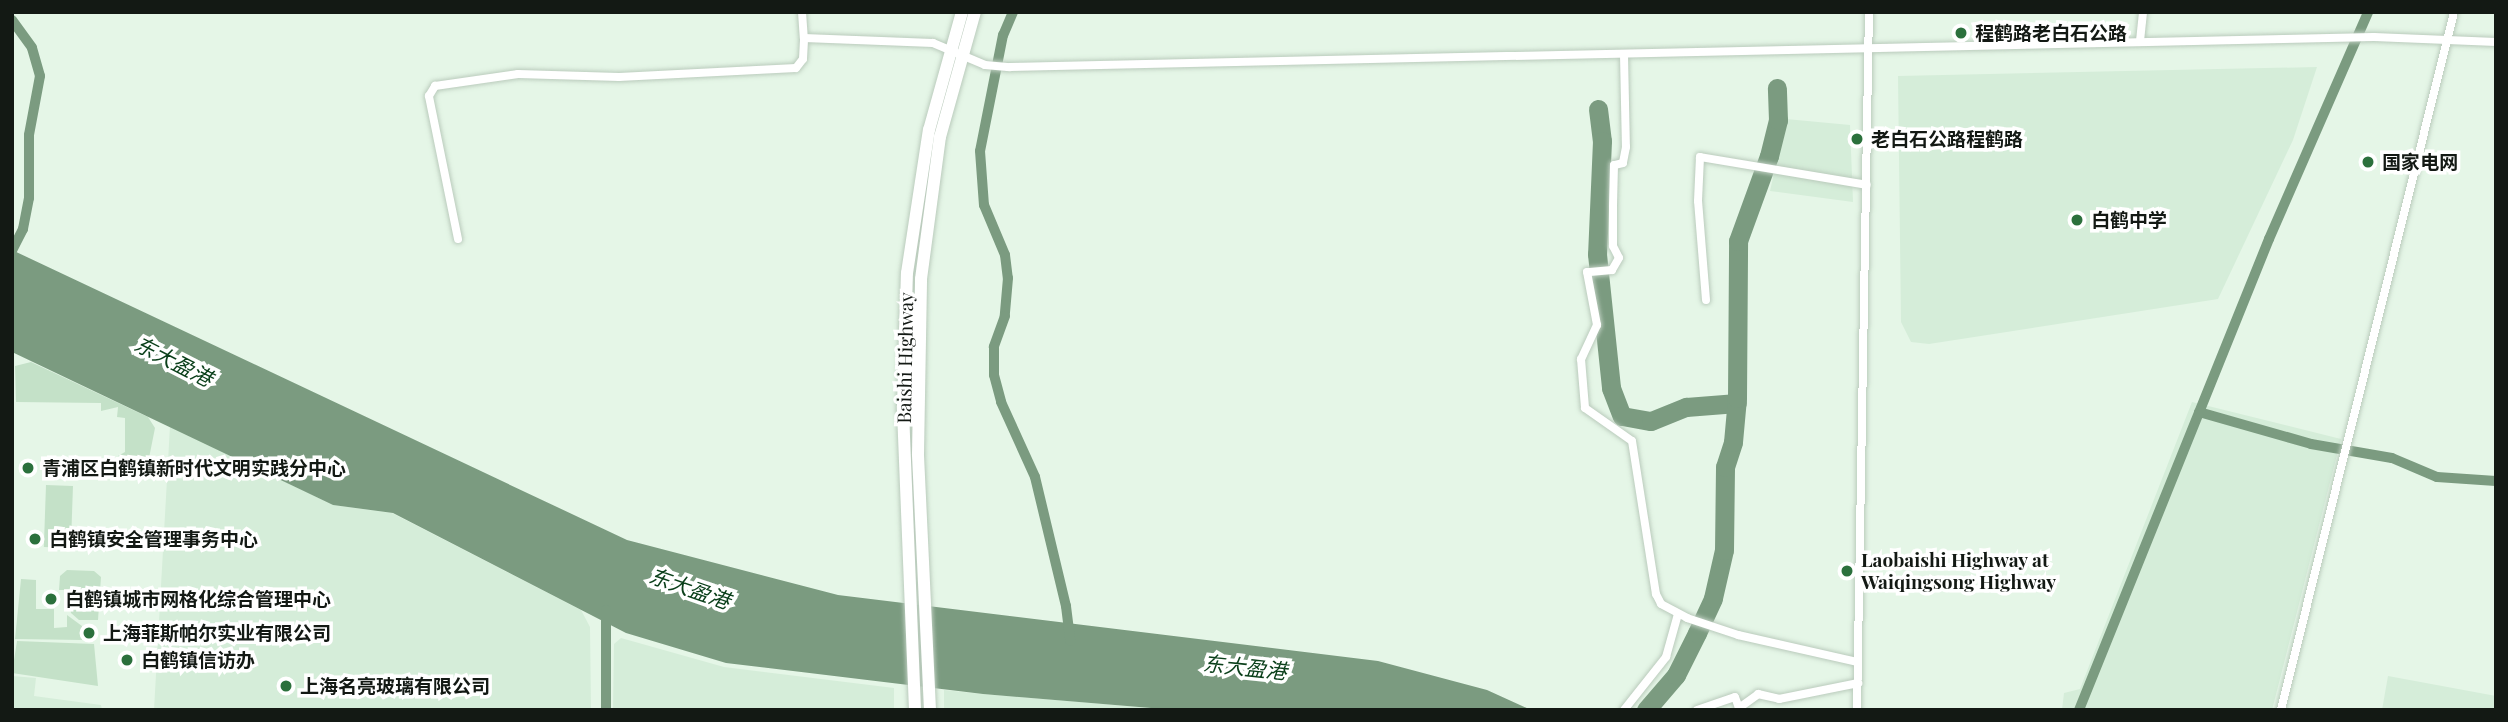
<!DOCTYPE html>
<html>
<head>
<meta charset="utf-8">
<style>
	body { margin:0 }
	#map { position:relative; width:2508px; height:722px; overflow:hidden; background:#e5f6e7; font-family:"Playfair Display","Noto Sans SC",serif }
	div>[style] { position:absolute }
	.built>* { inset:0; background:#d5edd9 }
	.green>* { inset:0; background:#c4e1c8; transform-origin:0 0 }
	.water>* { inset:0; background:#7b9b80 }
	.canal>* { height:10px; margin:-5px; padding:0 5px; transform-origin:5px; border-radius:5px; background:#7b9b80 }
	.river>* { height:19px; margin:-9.5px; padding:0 9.5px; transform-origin:9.5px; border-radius:9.5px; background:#7b9b80 }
	.roads { filter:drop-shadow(0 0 2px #bacbbc) drop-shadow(0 0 2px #bacbbc) }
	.street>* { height:8px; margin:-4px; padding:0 4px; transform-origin:4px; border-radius:4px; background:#fff }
	.primary>* { height:12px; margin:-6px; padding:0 6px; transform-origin:6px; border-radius:6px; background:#fff }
	.dots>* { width:19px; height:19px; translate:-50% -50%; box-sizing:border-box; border:4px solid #fff; border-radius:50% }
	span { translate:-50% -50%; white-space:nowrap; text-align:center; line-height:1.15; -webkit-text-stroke:7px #fff; paint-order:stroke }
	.poi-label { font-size:19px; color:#131914; font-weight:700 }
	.left { translate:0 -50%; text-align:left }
	.street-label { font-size:19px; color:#131914 }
	.water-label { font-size:21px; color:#0b401b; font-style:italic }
	.frame { position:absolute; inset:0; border:14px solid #131914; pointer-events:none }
</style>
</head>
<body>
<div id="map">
	<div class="built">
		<div style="clip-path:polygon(2317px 67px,2293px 140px,2218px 299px,1929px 344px,1911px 342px,1901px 322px,1898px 76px)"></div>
		<div style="clip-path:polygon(1786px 119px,1850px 125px,1853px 202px,1770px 191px)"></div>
		<div style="clip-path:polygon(2192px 402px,2341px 439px,2272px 710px,2062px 710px,2064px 693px,2080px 689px)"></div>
		<div style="clip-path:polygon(170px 426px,333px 505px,392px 513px,581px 610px,590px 627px,591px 710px,154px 710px)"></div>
		<div style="clip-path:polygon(621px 638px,724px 667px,894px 688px,894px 710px,613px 710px,614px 644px)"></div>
		<div style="clip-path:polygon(12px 676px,36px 678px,34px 696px,101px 705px,102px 710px,12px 710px)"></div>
		<div style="clip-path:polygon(2388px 676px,2496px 696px,2496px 710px,2382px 710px)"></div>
		<div style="clip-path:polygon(944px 690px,983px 694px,1175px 710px,944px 710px)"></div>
	</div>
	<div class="green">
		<div style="clip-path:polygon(31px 362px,148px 417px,155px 428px,149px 458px,118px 456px,125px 452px,125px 418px,117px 417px,118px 407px,101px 411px,101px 403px,16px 402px,15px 366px)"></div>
		<div style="left:46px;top:485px;width:27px;height:62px;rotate:2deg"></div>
		<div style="clip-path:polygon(67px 570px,94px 571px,101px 577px,98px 620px,79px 620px,71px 613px,67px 590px,59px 590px,60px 576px)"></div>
		<div style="clip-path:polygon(21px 579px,36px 580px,36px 609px,54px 609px,54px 628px,67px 627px,67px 615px,82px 626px,82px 640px,15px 639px)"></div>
		<div style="clip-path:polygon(17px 641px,94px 644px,98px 686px,12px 673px)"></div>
	</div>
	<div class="water">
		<div style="clip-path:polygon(12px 250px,627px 540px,838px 595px,1378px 661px,1487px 690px,1531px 710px,1175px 710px,983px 694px,726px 663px,626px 633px,393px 513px,333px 505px,12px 352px)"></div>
	</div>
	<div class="canal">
		<div style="left:1013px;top:12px;width:25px;rotate:113deg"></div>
		<div style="left:1003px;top:35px;width:118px;rotate:101.2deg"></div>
		<div style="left:980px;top:151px;width:54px;rotate:85.8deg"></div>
		<div style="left:984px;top:205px;width:54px;rotate:67.2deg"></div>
		<div style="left:1005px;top:255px;width:23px;rotate:83deg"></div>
		<div style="left:1008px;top:278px;width:38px;rotate:95deg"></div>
		<div style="left:1005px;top:316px;width:33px;rotate:110deg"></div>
		<div style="left:994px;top:347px;width:28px;rotate:90deg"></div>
		<div style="left:994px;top:375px;width:28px;rotate:75deg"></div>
		<div style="left:1001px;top:402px;width:82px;rotate:65.6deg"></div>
		<div style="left:1035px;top:477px;width:133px;rotate:76.5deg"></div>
		<div style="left:1066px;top:606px;width:35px;rotate:83deg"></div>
		<div style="left:12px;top:20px;width:34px;rotate:54deg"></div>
		<div style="left:32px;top:48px;width:29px;rotate:74deg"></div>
		<div style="left:40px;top:76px;width:60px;rotate:100.6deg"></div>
		<div style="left:29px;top:135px;width:63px;rotate:90deg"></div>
		<div style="left:29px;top:198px;width:32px;rotate:101deg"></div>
		<div style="left:23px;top:229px;width:25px;rotate:117deg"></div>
		<div style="left:2199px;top:412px;width:116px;rotate:15.9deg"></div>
		<div style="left:2311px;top:444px;width:82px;rotate:9.8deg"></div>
		<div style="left:2392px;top:458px;width:49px;rotate:22.9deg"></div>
		<div style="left:2437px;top:477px;width:59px;rotate:3.9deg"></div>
		<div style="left:606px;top:710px;width:100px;rotate:-90deg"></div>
		<div style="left:2079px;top:710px;width:508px;rotate:-68.03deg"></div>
		<div style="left:2269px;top:239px;width:248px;rotate:-66.4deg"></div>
	</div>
	<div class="river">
		<div style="left:1598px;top:109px;width:32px;rotate:83deg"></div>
		<div style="left:1602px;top:141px;width:113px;rotate:92.5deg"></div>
		<div style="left:1597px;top:254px;width:135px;rotate:84deg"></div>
		<div style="left:1611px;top:388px;width:30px;rotate:69deg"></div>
		<div style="left:1622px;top:416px;width:29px;rotate:10deg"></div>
		<div style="left:1651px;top:421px;width:38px;rotate:-22deg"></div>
		<div style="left:1686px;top:407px;width:51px;rotate:-4.5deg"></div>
		<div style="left:1646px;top:710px;width:46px;rotate:-49.4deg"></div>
		<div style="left:1676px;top:675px;width:47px;rotate:-63.4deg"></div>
		<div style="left:1697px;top:633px;width:38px;rotate:-65deg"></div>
		<div style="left:1713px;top:598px;width:49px;rotate:-77.1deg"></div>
		<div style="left:1724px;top:550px;width:83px;rotate:-89.3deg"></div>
		<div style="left:1725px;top:467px;width:26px;rotate:-72deg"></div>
		<div style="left:1733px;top:442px;width:44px;rotate:-84.8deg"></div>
		<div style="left:1737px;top:398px;width:157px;rotate:-89.6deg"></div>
		<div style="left:1738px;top:241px;width:90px;rotate:-70deg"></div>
		<div style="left:1769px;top:156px;width:37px;rotate:-76deg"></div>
		<div style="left:1778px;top:120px;width:32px;rotate:-92deg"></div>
	</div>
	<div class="roads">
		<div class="street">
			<div style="left:802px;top:12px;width:26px;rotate:86deg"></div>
			<div style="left:804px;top:38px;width:129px;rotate:2.2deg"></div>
			<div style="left:933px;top:43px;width:56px;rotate:22.9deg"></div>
			<div style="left:985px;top:65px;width:25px;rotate:5deg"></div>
			<div style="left:1010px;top:67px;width:1364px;rotate:-1.26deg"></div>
			<div style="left:2374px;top:37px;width:122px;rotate:2.3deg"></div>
			<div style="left:2140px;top:41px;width:29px;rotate:-84deg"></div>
			<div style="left:1624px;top:55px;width:92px;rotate:88.8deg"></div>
			<div style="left:1626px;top:147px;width:16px;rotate:101deg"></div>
			<div style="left:1623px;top:163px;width:9px;rotate:167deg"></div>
			<div style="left:1614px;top:165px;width:42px;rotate:91.4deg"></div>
			<div style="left:1613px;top:207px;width:39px;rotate:90deg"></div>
			<div style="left:1613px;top:246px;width:13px;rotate:63deg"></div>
			<div style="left:1619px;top:258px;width:14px;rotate:120deg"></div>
			<div style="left:1612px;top:270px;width:25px;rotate:175deg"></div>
			<div style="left:1587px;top:272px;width:54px;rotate:79.3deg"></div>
			<div style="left:1597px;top:325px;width:38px;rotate:115deg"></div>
			<div style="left:1581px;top:359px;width:49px;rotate:85.3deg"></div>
			<div style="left:1585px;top:408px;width:57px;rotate:35.1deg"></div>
			<div style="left:1632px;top:441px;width:155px;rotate:81.1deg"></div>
			<div style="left:1656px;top:594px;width:11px;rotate:63deg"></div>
			<div style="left:1661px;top:604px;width:30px;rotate:28deg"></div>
			<div style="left:1687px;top:618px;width:54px;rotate:18.4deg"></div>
			<div style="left:1738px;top:635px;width:123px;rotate:12.7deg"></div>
			<div style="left:458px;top:239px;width:146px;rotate:-101.5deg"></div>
			<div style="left:429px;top:96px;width:12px;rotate:-59deg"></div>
			<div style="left:435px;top:86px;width:84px;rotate:-8.2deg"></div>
			<div style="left:518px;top:74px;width:101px;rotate:1.7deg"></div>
			<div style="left:619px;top:77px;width:177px;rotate:-2.9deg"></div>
			<div style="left:796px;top:68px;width:11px;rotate:-52deg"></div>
			<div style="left:803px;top:59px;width:21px;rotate:-87deg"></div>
			<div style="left:1706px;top:300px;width:99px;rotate:-94.6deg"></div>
			<div style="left:1698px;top:201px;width:44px;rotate:-87.4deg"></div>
			<div style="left:1700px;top:157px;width:169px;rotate:9.5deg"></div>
			<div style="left:1624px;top:710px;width:68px;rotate:-51.6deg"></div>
			<div style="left:1666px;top:657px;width:45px;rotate:-74.4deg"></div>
			<div style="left:1697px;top:710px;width:40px;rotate:-18.9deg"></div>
			<div style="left:1735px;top:697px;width:12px;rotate:70deg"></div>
			<div style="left:1739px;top:708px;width:24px;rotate:-36deg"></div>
			<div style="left:1758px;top:694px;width:22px;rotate:13deg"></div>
			<div style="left:1779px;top:699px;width:81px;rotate:-11.4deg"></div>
			<div style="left:1857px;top:710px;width:698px;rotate:-89.02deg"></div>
			<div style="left:2281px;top:710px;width:719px;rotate:-76.08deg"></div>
		</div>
		<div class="primary">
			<div style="left:915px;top:710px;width:304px;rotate:-92.3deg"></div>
			<div style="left:903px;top:406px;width:133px;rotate:-88.3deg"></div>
			<div style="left:907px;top:273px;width:145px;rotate:-81.3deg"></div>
			<div style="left:929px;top:130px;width:123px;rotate:-74.4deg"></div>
			<div style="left:930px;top:710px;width:256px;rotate:-92.7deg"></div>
			<div style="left:918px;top:454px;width:175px;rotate:-89deg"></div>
			<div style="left:921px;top:279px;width:143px;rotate:-82.4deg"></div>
			<div style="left:940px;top:137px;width:130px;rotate:-74.4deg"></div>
		</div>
	</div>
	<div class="dots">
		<div style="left:1961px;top:33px;background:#2b703c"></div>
		<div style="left:1857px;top:139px;background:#2b703c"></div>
		<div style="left:2368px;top:162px;background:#2b703c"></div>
		<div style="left:2077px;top:220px;background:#2b703c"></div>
		<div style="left:28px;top:468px;background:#2b703c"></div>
		<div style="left:35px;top:539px;background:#2b703c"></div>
		<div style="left:1847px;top:571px;background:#2b703c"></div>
		<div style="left:51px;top:599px;background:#2b703c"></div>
		<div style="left:89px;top:633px;background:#2b703c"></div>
		<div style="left:127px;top:660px;background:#2b703c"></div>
		<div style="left:286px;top:686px;background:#2b703c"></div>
	</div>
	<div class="poi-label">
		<span class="left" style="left:1975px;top:33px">程鹤路老白石公路</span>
		<span class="left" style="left:1871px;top:139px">老白石公路程鹤路</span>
		<span class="left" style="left:2382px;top:162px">国家电网</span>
		<span class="left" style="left:2091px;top:220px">白鹤中学</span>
		<span class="left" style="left:42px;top:468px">青浦区白鹤镇新时代文明实践分中心</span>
		<span class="left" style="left:49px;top:539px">白鹤镇安全管理事务中心</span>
		<span class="left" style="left:1861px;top:571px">Laobaishi Highway at<br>Waiqingsong Highway</span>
		<span class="left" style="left:65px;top:599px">白鹤镇城市网格化综合管理中心</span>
		<span class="left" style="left:103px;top:633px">上海菲斯帕尔实业有限公司</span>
		<span class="left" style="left:141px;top:660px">白鹤镇信访办</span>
		<span class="left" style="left:300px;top:686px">上海名亮玻璃有限公司</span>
	</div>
	<div class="street-label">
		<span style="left:905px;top:358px;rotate:-89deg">Baishi Highway</span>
	</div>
	<div class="water-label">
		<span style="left:174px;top:360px;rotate:27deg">东大盈港</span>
		<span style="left:690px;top:587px;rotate:19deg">东大盈港</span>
		<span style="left:1245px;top:666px;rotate:6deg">东大盈港</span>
	</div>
	<div class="frame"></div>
</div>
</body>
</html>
